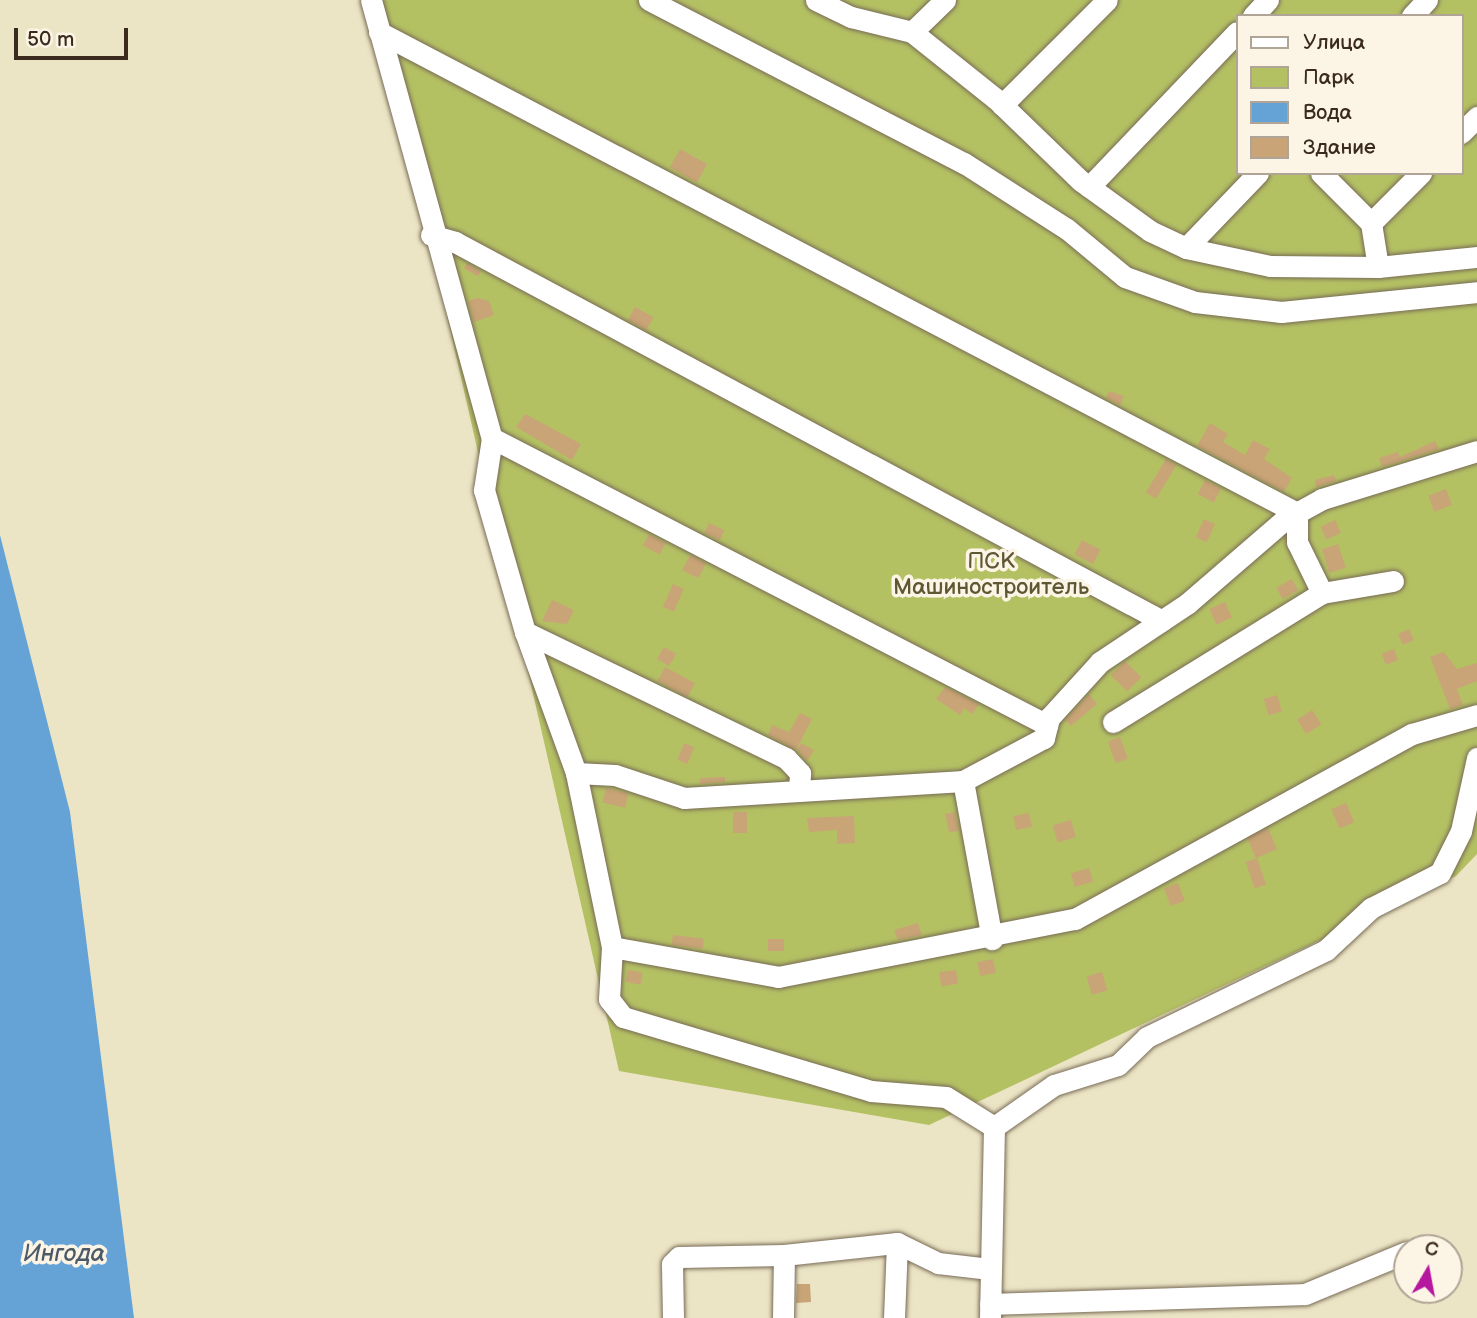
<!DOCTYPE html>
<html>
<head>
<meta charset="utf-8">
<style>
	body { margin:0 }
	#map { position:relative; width:1477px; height:1318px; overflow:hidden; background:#ece5c5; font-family:"Balsamiq Sans",sans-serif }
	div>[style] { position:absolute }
	.green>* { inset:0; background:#b4c163 }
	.water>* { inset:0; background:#65a2d6 }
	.building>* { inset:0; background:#c8a476; transform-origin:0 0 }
	.roads { filter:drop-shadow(0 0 2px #796b58) drop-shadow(0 0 2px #796b58) }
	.minor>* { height:21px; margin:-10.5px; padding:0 10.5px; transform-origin:10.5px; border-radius:10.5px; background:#fff }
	span { translate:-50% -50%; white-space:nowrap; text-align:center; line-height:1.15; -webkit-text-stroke:7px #fcf5e5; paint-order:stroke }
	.park-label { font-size:23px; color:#5f5733 }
	.water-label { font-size:24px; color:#4c5a68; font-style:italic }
	.legend { position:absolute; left:1236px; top:14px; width:228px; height:161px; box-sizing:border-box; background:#fcf5e5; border:2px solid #afa495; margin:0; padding:9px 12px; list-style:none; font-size:21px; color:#3b2a1e }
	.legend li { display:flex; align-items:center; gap:14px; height:35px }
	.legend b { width:35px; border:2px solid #afa495 }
	.north { position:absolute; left:1393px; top:1234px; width:70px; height:70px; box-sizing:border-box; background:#fcf5e5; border:2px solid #afa495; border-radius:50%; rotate:10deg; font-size:19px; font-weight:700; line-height:28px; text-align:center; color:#3b2a1e }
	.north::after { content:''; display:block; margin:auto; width:24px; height:32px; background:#b5179e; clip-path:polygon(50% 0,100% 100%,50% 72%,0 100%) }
	.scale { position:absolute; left:14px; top:28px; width:114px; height:32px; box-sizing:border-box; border:4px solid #3b2a1e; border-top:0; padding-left:9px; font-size:21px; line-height:24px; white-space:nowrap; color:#3b2a1e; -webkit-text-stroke:5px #fcf5e5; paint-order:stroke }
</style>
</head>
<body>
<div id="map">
	<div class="green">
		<div style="clip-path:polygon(evenodd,375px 0,1477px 0,1477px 854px,1456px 876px,929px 1125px,619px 1071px,375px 0,1237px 16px,1461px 16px,1461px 173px,1237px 173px,1237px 16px)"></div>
	</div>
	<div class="water">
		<div style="clip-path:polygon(0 535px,70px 812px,134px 1318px,0 1318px)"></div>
	</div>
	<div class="building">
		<div style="left:680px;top:149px;width:31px;height:21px;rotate:29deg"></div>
		<div style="left:467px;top:263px;width:16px;height:6px;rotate:30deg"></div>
		<div style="clip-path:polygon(478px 298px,489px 301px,494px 315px,474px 322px,468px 301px)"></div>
		<div style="left:635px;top:307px;width:21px;height:15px;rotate:29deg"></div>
		<div style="clip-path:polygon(1109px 391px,1124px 396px,1120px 405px,1106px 398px)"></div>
		<div style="clip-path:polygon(525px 414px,581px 444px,572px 460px,516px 427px)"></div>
		<div style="clip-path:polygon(1210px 423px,1228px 434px,1223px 442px,1245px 455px,1253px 440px,1270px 449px,1264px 459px,1292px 478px,1284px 492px,1197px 446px)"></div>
		<div style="clip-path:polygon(1435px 441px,1439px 449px,1382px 467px,1379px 458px,1398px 452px,1400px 457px)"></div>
		<div style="left:1166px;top:459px;width:12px;height:39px;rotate:31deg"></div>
		<div style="clip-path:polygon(1334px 475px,1336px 481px,1316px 487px,1315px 480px)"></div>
		<div style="left:1205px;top:480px;width:18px;height:16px;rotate:27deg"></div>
		<div style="left:1446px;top:489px;width:17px;height:19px;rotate:69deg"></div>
		<div style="left:1204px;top:519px;width:12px;height:20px;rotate:24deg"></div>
		<div style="left:1335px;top:520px;width:14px;height:16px;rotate:65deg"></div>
		<div style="left:709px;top:523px;width:17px;height:11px;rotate:25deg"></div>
		<div style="left:649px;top:534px;width:19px;height:13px;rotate:28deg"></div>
		<div style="left:1082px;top:540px;width:21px;height:16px;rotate:28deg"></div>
		<div style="left:1338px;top:544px;width:25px;height:17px;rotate:72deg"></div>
		<div style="left:690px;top:555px;width:18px;height:17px;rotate:27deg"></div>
		<div style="left:1292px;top:579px;width:13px;height:18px;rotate:61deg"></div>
		<div style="left:673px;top:584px;width:12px;height:25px;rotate:24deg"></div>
		<div style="clip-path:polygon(552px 600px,574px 610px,567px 624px,542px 621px)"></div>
		<div style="left:1225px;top:602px;width:17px;height:17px;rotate:66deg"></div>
		<div style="left:1409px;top:629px;width:12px;height:12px;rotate:66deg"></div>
		<div style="left:664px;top:647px;width:14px;height:14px;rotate:30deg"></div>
		<div style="left:1394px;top:649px;width:12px;height:13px;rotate:70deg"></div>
		<div style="clip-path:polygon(1444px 652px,1457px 669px,1477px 663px,1477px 681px,1457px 689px,1463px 705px,1450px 709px,1430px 657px)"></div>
		<div style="left:1125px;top:661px;width:23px;height:20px;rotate:45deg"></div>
		<div style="left:665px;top:667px;width:34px;height:16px;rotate:28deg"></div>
		<div style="clip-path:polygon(945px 687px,979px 704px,972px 714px,964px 708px,960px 715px,936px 699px)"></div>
		<div style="clip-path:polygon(1089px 694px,1097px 704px,1071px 726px,1065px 720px)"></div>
		<div style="left:1277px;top:695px;width:17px;height:14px;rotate:73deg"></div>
		<div style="left:1312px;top:710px;width:17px;height:18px;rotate:57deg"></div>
		<div style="clip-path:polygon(800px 713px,812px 719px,796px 750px,768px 735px,772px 725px,789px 732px)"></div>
		<div style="left:1120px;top:737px;width:23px;height:13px;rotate:70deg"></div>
		<div style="left:684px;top:743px;width:11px;height:18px;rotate:22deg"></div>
		<div style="clip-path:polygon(801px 743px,814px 750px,807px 761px,797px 750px)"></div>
		<div style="clip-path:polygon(725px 777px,725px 782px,700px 784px,700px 778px)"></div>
		<div style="left:606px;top:788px;width:23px;height:15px;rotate:13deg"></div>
		<div style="left:1346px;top:803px;width:21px;height:16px;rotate:67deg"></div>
		<div style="left:733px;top:812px;width:14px;height:21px"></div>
		<div style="left:955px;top:812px;width:19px;height:10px;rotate:78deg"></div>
		<div style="left:1029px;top:813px;width:14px;height:16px;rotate:78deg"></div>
		<div style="clip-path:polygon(854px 816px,855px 843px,837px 844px,837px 830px,809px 832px,807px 818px)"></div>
		<div style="left:1071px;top:820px;width:18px;height:19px;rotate:74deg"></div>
		<div style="left:1268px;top:828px;width:23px;height:23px;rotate:67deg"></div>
		<div style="left:1257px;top:858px;width:28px;height:12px;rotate:71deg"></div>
		<div style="left:1089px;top:868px;width:14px;height:19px;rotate:73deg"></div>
		<div style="left:1178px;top:883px;width:19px;height:15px;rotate:69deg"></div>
		<div style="clip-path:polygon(918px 923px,922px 935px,898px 940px,894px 930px)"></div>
		<div style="left:673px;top:935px;width:31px;height:10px;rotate:7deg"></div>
		<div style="left:784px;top:939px;width:12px;height:16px;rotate:90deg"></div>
		<div style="left:993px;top:959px;width:14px;height:16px;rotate:78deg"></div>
		<div style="left:628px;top:970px;width:15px;height:12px;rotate:11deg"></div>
		<div style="left:956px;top:970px;width:14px;height:17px;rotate:82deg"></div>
		<div style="left:1102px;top:972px;width:19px;height:16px;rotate:74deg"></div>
		<div style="clip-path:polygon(797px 1284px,810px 1284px,811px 1302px,796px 1303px)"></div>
	</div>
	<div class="roads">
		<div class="minor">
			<div style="left:371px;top:0;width:454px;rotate:74.6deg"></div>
			<div style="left:492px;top:438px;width:53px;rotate:98.7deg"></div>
			<div style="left:484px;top:490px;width:148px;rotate:73.9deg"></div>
			<div style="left:525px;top:632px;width:150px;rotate:70.1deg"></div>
			<div style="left:576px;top:773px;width:39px;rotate:3deg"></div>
			<div style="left:615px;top:775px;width:73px;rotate:18.4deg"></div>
			<div style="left:684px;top:798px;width:280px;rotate:-3.5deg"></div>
			<div style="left:963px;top:781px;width:92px;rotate:-28deg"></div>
			<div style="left:1044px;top:738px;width:21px;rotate:-76deg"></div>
			<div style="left:1049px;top:718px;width:76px;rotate:-47.7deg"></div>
			<div style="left:1100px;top:662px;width:106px;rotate:-33.8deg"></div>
			<div style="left:1188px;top:603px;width:127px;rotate:-40.8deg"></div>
			<div style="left:1284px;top:520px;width:43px;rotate:-28.9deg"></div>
			<div style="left:1322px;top:499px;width:162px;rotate:-17.2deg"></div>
			<div style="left:649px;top:0;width:355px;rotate:27.4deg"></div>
			<div style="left:964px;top:163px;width:122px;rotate:32.7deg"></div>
			<div style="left:1067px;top:229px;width:75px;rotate:39.6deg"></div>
			<div style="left:1125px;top:277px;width:74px;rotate:19.7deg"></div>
			<div style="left:1195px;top:302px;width:87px;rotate:6.6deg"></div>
			<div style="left:1281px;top:312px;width:197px;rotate:-5.8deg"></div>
			<div style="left:816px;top:0;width:39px;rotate:26deg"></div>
			<div style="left:851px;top:17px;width:63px;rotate:13.8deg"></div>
			<div style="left:912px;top:32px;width:107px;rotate:38.6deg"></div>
			<div style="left:996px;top:99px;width:118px;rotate:44deg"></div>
			<div style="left:1081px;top:181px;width:85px;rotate:35.9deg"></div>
			<div style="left:1150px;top:231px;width:40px;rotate:25deg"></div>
			<div style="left:1186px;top:248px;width:86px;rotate:12.1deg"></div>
			<div style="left:1270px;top:266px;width:108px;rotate:0.5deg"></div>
			<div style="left:1378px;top:267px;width:100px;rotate:-5.8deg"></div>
			<div style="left:1253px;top:16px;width:22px;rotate:-47deg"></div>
			<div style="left:1412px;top:16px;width:22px;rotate:-47deg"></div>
			<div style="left:379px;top:32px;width:1036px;rotate:27.65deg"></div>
			<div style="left:1297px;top:513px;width:29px;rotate:90deg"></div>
			<div style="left:1297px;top:542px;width:57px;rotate:63.9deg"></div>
			<div style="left:1322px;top:593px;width:72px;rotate:-9.6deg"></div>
			<div style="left:912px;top:32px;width:46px;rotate:-44.1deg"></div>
			<div style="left:1002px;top:105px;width:148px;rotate:-45deg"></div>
			<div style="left:1461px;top:133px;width:23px;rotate:-45deg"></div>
			<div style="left:1321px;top:173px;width:71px;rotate:45deg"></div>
			<div style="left:1089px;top:187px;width:214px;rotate:-46.3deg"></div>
			<div style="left:431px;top:235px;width:25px;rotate:16deg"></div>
			<div style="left:455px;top:242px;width:802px;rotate:28.19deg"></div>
			<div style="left:1186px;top:248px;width:104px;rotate:-46.2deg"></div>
			<div style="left:1378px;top:267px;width:45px;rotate:-99deg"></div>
			<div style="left:1371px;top:223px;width:71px;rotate:-45deg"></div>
			<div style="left:492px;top:438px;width:625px;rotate:27.34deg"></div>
			<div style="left:525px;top:632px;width:290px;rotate:25.8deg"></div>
			<div style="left:786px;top:758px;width:21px;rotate:47deg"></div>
			<div style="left:800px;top:773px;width:18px;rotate:93deg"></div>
			<div style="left:1113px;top:722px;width:246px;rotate:-31.7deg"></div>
			<div style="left:576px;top:773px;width:178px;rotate:78.3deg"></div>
			<div style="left:612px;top:947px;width:52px;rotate:93.3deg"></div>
			<div style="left:609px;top:999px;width:23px;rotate:52deg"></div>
			<div style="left:623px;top:1017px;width:259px;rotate:16.6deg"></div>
			<div style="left:871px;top:1091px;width:75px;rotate:4.6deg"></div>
			<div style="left:946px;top:1097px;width:57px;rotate:32deg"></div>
			<div style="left:994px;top:1127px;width:191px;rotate:91.2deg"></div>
			<div style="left:963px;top:781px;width:161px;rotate:79.6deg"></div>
			<div style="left:612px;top:947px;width:169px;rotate:10.2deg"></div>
			<div style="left:778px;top:977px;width:303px;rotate:-11.1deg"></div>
			<div style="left:1075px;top:919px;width:384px;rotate:-28.8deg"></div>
			<div style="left:1412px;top:734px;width:68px;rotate:-16.3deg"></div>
			<div style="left:994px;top:1127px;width:73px;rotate:-35deg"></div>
			<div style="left:1054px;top:1085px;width:67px;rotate:-17.4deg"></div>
			<div style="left:1118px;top:1065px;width:40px;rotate:-44deg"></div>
			<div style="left:1147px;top:1037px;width:199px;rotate:-25.9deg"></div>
			<div style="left:1326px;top:950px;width:62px;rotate:-43deg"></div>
			<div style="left:1371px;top:908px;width:77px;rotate:-26.9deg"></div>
			<div style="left:1440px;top:873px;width:47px;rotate:-63.4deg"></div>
			<div style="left:1461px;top:831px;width:75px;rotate:-77.6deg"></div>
			<div style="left:990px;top:1304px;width:315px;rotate:-1.8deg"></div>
			<div style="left:1305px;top:1294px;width:110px;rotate:-22.4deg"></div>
			<div style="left:673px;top:1318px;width:54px;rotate:-91.1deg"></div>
			<div style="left:672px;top:1264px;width:10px;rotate:-45deg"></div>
			<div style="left:679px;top:1257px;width:105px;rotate:-1.1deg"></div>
			<div style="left:784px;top:1255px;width:114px;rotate:-6.1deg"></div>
			<div style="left:897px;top:1243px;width:46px;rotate:26deg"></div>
			<div style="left:938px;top:1263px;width:52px;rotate:6.6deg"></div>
			<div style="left:783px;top:1318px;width:63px;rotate:-89.1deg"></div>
			<div style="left:894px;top:1318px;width:75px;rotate:-87.7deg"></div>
		</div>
	</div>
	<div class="park-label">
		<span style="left:991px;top:574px">ПСК<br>Машиностроитель</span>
	</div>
	<div class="water-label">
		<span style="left:64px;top:1254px">Ингода</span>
	</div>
	<ul class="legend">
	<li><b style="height:9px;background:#fff"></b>Улица</li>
	<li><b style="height:19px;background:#b4c163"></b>Парк</li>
	<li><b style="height:19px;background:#65a2d6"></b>Вода</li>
	<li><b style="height:19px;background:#c8a476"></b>Здание</li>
	</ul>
	<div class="north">С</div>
	<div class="scale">50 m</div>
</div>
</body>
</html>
